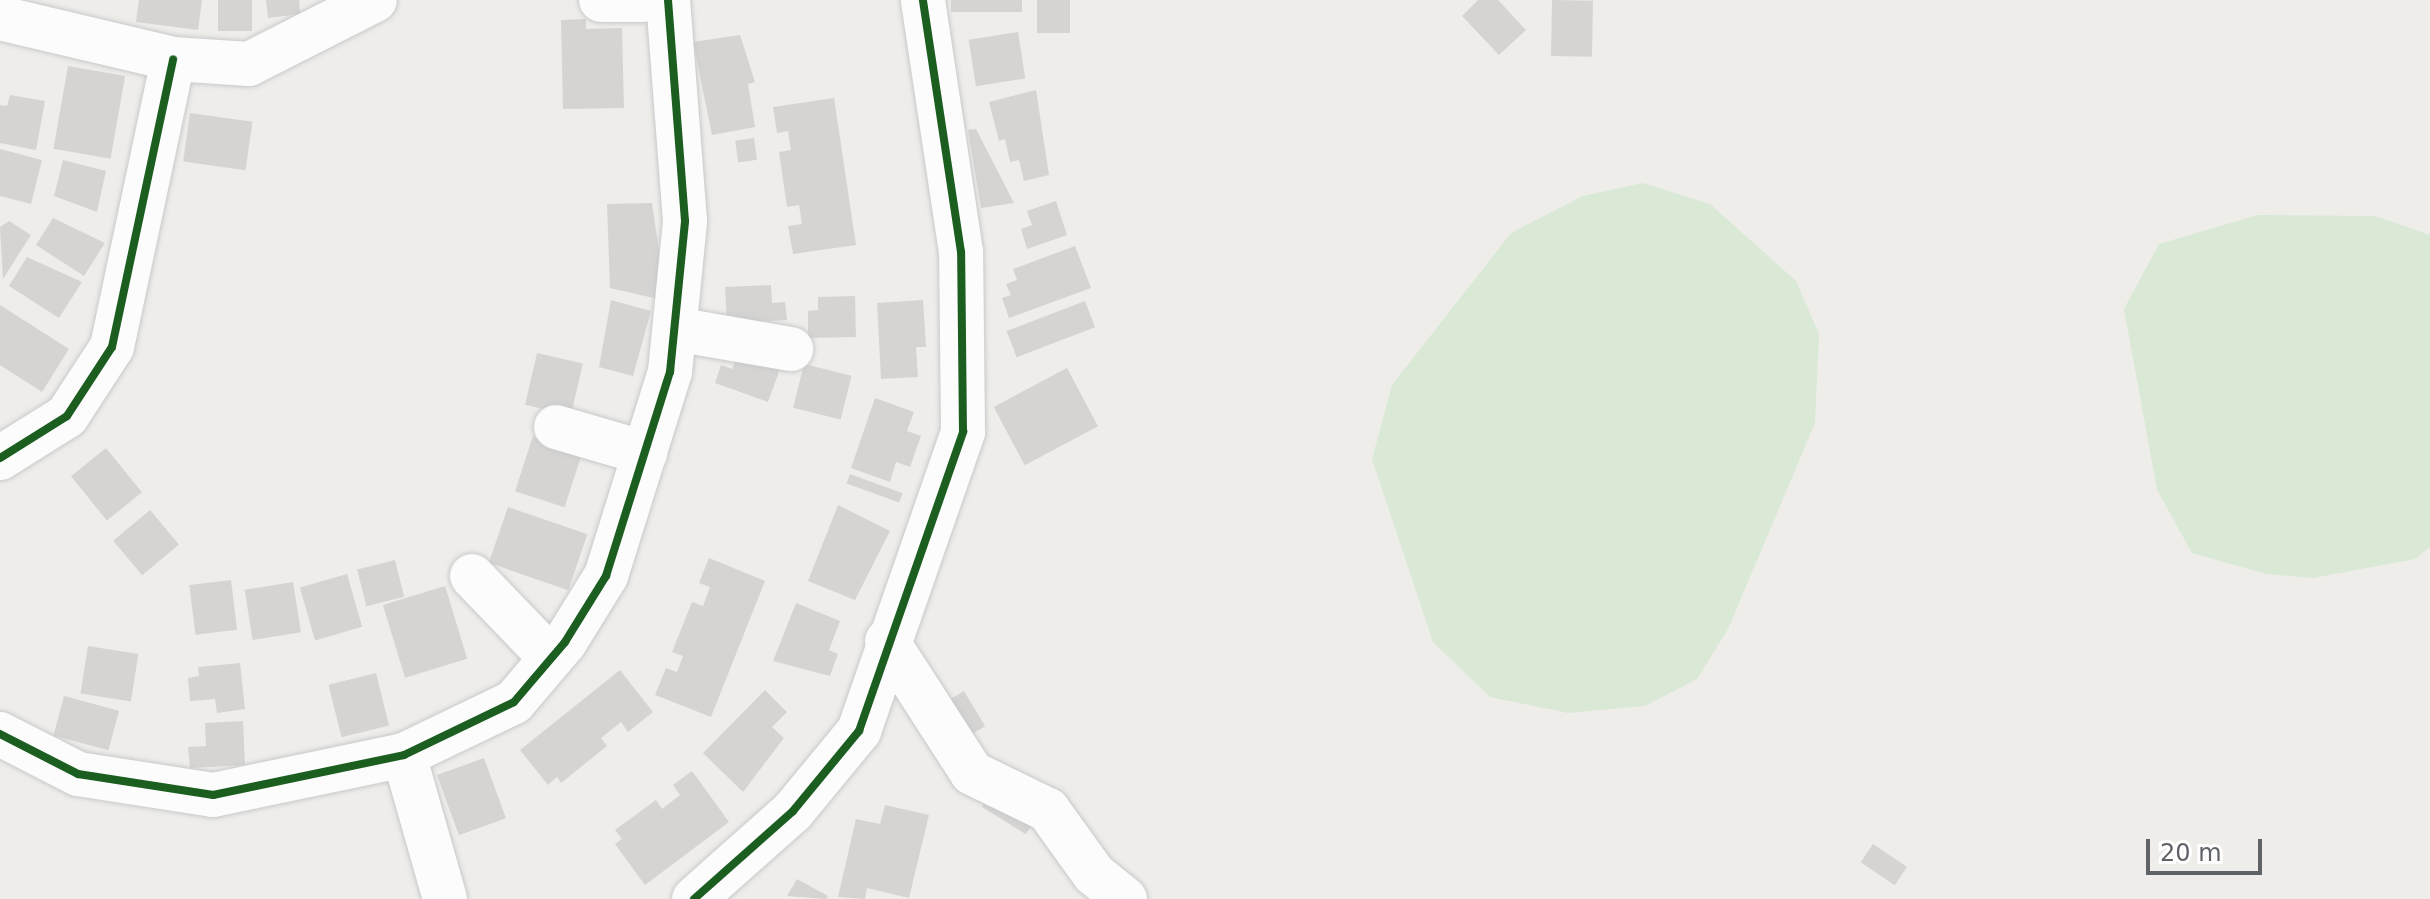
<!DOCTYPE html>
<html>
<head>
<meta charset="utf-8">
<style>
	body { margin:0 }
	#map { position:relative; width:2430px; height:899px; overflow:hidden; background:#eeedea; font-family:"DejaVu Sans",sans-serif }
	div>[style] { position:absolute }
	.green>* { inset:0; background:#d9e9d6 }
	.building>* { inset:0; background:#d5d4d3; transform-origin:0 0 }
	.roads { filter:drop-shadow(0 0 2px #c9c9ca) drop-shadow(0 0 2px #c9c9ca) }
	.minor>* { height:44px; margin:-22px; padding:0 22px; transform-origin:22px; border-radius:22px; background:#fcfcfc }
	.cycleway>* { height:8px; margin:-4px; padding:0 4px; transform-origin:4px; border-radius:4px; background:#1b5e20 }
	span { translate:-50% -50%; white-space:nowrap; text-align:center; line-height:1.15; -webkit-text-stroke:7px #fff; paint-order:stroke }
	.scale { position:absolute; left:2146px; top:839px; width:116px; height:36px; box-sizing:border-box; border:4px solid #5f6367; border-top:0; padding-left:10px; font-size:24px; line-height:28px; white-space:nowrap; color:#5f6367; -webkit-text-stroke:6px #fff; paint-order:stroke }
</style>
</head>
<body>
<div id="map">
	<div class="green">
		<div style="clip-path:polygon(1643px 183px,1710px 204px,1796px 281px,1819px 334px,1815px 423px,1728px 629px,1697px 679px,1645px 706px,1568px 713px,1490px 697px,1433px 642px,1372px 459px,1392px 385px,1511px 233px,1583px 196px)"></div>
		<div style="clip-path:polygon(2258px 215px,2375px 216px,2430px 235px,2430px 547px,2415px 559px,2313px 578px,2266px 574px,2192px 553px,2157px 490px,2124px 309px,2159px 244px)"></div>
	</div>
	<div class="building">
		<div style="clip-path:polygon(139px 0,202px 0,198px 30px,136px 22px)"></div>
		<div style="left:218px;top:0;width:34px;height:31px"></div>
		<div style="clip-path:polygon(266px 0,299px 0,300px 14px,268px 18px)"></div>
		<div style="left:951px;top:0;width:71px;height:12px"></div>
		<div style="left:1037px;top:0;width:33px;height:33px"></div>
		<div style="clip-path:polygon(1478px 0,1498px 0,1526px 30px,1499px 55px,1462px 16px)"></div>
		<div style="left:1552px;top:0;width:41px;height:56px;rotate:1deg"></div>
		<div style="clip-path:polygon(586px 19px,586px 29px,622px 28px,624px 108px,563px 109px,561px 20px)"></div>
		<div style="left:1018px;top:32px;width:47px;height:50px;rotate:81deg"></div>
		<div style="clip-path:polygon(740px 35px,755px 82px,748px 84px,755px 127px,712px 135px,693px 42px)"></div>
		<div style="left:68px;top:66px;width:58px;height:84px;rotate:10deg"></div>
		<div style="clip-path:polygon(1036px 90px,1049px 175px,1024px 181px,1019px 160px,1010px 162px,1005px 139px,999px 141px,989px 102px)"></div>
		<div style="clip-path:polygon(10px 95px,45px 101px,36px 150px,0 143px,0 105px,7px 106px)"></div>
		<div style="clip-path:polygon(834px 98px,856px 245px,793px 254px,788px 226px,802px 224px,799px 205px,787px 207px,779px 152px,791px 150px,788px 131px,777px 133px,773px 107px)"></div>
		<div style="left:190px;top:113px;width:63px;height:49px;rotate:8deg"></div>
		<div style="clip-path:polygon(976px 129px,1014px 203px,981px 208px,968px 130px)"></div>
		<div style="left:754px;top:138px;width:22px;height:19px;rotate:82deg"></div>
		<div style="clip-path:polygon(0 149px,42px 160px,31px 204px,0 196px)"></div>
		<div style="clip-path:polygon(63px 160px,106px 171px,97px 212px,54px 196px)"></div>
		<div style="clip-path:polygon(1056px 201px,1067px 235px,1027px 249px,1021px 229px,1032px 225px,1027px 211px)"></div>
		<div style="clip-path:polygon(652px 203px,659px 251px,658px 299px,610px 288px,607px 204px)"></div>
		<div style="clip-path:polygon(53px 218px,105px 243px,84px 276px,36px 245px)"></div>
		<div style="clip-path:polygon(9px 221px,31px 235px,3px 279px,0 227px)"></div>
		<div style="clip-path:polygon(1075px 246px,1091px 288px,1009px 318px,1002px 298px,1011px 295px,1006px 284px,1017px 280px,1013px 269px)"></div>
		<div style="clip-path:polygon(27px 257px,82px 282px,59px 318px,9px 286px)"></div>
		<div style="clip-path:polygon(771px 285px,772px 303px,785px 302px,787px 320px,727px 323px,725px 287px)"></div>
		<div style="clip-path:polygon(855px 296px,856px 337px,808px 338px,808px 311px,818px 310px,818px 297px)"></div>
		<div style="clip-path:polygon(611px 300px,651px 311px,633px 376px,599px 367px)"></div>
		<div style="clip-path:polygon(923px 300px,926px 347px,916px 347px,918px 377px,881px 379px,877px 303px)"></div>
		<div style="left:1085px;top:301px;width:28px;height:84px;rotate:69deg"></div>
		<div style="clip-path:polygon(0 305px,69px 349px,42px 392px,0 365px)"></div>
		<div style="left:537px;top:353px;width:47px;height:53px;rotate:13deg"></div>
		<div style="clip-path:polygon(737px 354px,780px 369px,768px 402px,715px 383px,721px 365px,732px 369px)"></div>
		<div style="left:804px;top:364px;width:49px;height:45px;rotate:14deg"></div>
		<div style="left:1067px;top:368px;width:66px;height:83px;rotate:62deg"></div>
		<div style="clip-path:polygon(875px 398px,914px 412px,907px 431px,921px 436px,910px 467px,896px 462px,890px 482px,851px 468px)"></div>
		<div style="left:533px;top:436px;width:52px;height:58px;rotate:18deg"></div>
		<div style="left:106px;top:448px;width:57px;height:45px;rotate:51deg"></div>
		<div style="left:850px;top:474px;width:56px;height:10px;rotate:20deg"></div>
		<div style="clip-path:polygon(838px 505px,890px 531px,855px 600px,808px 581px)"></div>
		<div style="left:508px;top:507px;width:84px;height:59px;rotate:19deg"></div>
		<div style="left:150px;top:510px;width:45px;height:48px;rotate:50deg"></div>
		<div style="clip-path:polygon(709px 558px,765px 581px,711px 717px,655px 695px,666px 668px,677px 672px,683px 656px,672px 652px,692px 602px,703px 606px,710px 587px,699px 583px)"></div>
		<div style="left:395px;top:560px;width:38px;height:39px;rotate:76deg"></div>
		<div style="left:347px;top:574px;width:55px;height:49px;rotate:74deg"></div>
		<div style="left:231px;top:580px;width:50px;height:42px;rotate:83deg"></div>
		<div style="left:293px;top:582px;width:51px;height:49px;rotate:81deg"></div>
		<div style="left:445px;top:586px;width:76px;height:65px;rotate:73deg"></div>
		<div style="clip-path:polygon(796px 603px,840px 621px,829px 650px,838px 654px,830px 676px,773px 661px)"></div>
		<div style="left:88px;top:646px;width:51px;height:48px;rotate:9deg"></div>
		<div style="clip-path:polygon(240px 663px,245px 709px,217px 713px,215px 699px,190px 701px,188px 678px,199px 676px,198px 667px)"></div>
		<div style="clip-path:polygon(620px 670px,653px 712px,628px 732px,621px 722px,601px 738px,607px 746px,561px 783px,557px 777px,548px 785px,520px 750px)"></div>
		<div style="left:376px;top:673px;width:54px;height:49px;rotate:76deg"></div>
		<div style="clip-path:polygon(765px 690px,787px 712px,772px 727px,784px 738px,743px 792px,703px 753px)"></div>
		<div style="left:964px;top:691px;width:41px;height:19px;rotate:59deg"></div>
		<div style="left:64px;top:696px;width:57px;height:41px;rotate:15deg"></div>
		<div style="clip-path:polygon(243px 721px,245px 765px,190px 768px,188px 747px,206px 746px,205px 723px)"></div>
		<div style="left:484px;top:758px;width:64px;height:50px;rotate:70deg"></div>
		<div style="clip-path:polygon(692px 771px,729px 822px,645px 885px,615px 844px,622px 839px,615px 830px,656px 800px,662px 809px,680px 795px,673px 785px)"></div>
		<div style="left:993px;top:789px;width:52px;height:21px;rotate:32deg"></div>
		<div style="clip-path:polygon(885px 805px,929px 815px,909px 898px,867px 888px,865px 899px,838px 897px,856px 819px,880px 824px)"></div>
		<div style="left:1873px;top:844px;width:41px;height:22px;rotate:34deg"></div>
		<div style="clip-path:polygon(797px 879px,828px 896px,826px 899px,787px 896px)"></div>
	</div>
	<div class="roads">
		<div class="minor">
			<div style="left:601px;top:0;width:42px"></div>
			<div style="left:0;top:18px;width:178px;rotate:13.3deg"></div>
			<div style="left:173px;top:59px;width:76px;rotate:3.8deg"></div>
			<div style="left:249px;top:64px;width:141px;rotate:-26.9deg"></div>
			<div style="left:675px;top:329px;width:118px;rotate:9.8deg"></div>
			<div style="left:556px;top:427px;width:93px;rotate:16.3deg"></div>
			<div style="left:0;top:458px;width:79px;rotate:-32.1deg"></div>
			<div style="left:67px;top:416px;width:82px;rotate:-56.9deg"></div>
			<div style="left:112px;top:347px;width:294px;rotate:-78deg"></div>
			<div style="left:472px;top:576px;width:114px;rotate:46.1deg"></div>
			<div style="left:887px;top:641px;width:157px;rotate:57.2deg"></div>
			<div style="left:972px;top:773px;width:85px;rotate:26deg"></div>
			<div style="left:1048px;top:810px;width:79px;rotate:54.3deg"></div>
			<div style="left:1094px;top:874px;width:40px;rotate:39deg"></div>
			<div style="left:0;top:734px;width:88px;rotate:27.1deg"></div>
			<div style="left:78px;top:774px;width:137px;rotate:8.8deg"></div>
			<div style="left:213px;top:795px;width:195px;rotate:-11.8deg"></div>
			<div style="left:404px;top:755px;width:122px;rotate:-25.7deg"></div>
			<div style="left:514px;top:702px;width:79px;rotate:-49.6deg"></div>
			<div style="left:565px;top:642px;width:78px;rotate:-58.2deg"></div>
			<div style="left:606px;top:576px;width:214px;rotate:-72.6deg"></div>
			<div style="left:670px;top:372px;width:152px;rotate:-84.3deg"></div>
			<div style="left:685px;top:221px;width:222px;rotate:-94.4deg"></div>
			<div style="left:404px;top:755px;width:150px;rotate:74.1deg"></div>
			<div style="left:694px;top:899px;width:132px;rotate:-41.6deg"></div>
			<div style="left:793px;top:811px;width:104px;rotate:-50.5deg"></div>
			<div style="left:859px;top:731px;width:317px;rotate:-70.8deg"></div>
			<div style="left:963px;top:432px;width:180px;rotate:-90.6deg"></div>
			<div style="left:961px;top:252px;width:255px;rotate:-98.6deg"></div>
		</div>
	</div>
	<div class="cycleway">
		<div style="left:0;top:458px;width:79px;rotate:-32.1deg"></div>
		<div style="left:67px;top:416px;width:82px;rotate:-56.9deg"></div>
		<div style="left:112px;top:347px;width:294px;rotate:-78deg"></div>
		<div style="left:0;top:734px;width:88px;rotate:27.1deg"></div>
		<div style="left:78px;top:774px;width:137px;rotate:8.8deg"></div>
		<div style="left:213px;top:795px;width:195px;rotate:-11.8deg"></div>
		<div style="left:404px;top:755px;width:122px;rotate:-25.7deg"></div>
		<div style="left:514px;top:702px;width:79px;rotate:-49.6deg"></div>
		<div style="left:565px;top:642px;width:78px;rotate:-58.2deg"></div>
		<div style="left:606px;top:576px;width:214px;rotate:-72.6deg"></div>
		<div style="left:670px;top:372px;width:152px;rotate:-84.3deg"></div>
		<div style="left:685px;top:221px;width:222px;rotate:-94.4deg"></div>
		<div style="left:694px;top:899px;width:132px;rotate:-41.6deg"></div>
		<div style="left:793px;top:811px;width:104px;rotate:-50.5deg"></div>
		<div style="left:859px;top:731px;width:317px;rotate:-70.8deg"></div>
		<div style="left:963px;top:432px;width:180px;rotate:-90.6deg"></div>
		<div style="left:961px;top:252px;width:255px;rotate:-98.6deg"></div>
	</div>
	<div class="scale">20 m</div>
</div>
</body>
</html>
